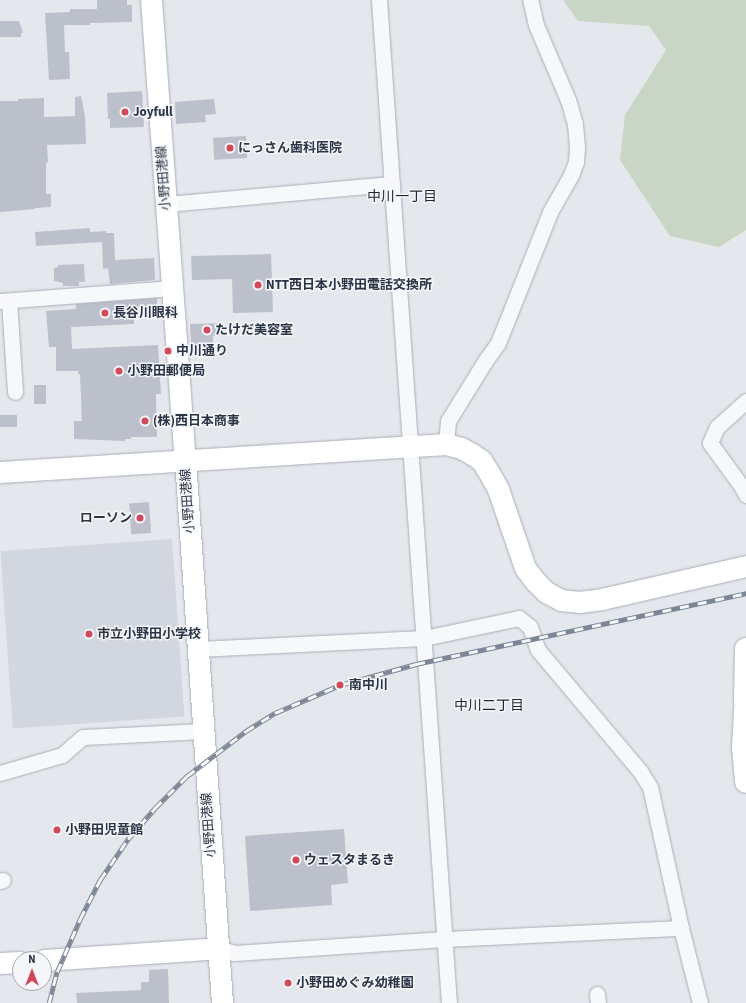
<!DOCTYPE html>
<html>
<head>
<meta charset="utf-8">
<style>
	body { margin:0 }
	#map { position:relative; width:746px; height:1003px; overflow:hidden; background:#e4e7ec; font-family:"Source Sans 3","Noto Sans JP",sans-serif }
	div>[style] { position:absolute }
	.built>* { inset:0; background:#d2d6de; transform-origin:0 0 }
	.green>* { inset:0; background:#c9d6c5 }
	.building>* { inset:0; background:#bbc0ca; transform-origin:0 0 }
	.roads { filter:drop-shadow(0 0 1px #a9aeb7) drop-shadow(0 0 1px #a9aeb7) }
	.street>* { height:15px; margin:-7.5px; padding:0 7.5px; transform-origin:7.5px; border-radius:7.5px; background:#f7f8fa }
	.secondary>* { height:21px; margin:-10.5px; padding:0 10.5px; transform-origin:10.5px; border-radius:10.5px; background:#fff }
	.highway>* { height:22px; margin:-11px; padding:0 11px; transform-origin:11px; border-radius:11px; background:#fff }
	.rail>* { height:4.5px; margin-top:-2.25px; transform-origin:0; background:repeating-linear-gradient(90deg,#f4f6f9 0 9px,#7d8696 0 18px); box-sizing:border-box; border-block:1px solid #7d8696 }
	.dots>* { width:11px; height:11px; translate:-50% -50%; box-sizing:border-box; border:2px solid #f4f6f9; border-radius:50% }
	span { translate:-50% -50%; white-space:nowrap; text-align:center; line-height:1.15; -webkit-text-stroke:3px #f4f6f9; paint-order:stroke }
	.poi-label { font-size:13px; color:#2b3445; font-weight:700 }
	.left { translate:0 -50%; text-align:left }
	.right { translate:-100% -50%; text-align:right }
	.street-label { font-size:13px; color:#2b3445 }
	.neighbourhood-label { font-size:14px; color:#1d2536 }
	.north { position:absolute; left:12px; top:951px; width:40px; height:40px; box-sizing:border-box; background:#f4f6f9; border:1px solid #a4a8b1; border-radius:50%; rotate:0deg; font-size:11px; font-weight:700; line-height:16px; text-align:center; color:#2b3445 }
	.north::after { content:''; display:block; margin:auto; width:14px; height:18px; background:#d1495b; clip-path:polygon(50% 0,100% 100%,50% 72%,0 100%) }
</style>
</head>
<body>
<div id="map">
	<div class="built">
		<div style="left:172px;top:539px;width:178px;height:172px;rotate:86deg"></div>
	</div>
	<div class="green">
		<div style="clip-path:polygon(563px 0,746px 0,746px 230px,719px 247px,670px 236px,620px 160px,625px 115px,666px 50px,649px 26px,578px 21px)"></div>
	</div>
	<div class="building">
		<div style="clip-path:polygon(97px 0,127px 0,127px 5px,132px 5px,132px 22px,90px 23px,90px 25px,64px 25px,65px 52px,69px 52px,70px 79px,49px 80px,45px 13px,70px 12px,70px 9px,97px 9px)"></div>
		<div style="clip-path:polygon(0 21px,19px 21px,23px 33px,21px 33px,21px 37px,0 37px)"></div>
		<div style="clip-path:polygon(142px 91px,144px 127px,110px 128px,110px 119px,108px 119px,107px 93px)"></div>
		<div style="clip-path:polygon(81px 96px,85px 116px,86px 144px,47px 145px,48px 162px,46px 163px,46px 194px,51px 194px,51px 205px,50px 207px,35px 208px,35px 209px,0 212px,0 101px,18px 101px,18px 99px,44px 98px,44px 117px,75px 116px,75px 97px)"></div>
		<div style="clip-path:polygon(214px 99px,216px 114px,205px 115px,206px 122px,176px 124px,175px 102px)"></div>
		<div style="left:246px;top:136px;width:22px;height:33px;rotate:87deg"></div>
		<div style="clip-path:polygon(90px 228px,90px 232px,106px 231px,106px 233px,114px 233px,115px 260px,154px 258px,155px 280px,110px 284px,108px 268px,103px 269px,102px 242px,36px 246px,35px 232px)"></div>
		<div style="clip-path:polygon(271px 254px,273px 312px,233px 313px,232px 279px,192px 280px,191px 256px)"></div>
		<div style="clip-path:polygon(84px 264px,85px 282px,79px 282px,79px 286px,63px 286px,63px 283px,54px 281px,54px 268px,58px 267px,58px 265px)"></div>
		<div style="clip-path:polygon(157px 298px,157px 305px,134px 307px,134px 324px,71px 327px,72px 349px,158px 345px,161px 394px,156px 394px,157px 437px,131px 437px,131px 439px,125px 439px,125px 441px,74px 439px,74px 421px,82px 421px,80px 374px,78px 374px,78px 371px,56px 371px,56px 347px,49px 347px,46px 311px,76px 309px,76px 304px)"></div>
		<div style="clip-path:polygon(223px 323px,224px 335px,213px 336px,213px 346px,191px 344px,190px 324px)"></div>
		<div style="left:34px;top:385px;width:12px;height:19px"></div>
		<div style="left:17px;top:415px;width:12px;height:17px;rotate:90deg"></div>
		<div style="left:149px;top:502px;width:31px;height:20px;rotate:86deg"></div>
		<div style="clip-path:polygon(344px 829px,348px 883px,331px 885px,332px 905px,250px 911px,245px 836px)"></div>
		<div style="clip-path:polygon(168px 969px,169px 1003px,77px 1003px,76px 993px,141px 990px,141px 982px,149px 982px,149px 970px)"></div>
	</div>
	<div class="roads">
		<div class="street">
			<div style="left:379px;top:0;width:1005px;rotate:86.01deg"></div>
			<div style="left:166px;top:204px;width:227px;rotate:-5.1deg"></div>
			<div style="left:0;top:301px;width:172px;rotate:-4.3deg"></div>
			<div style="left:9px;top:301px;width:91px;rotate:86.2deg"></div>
			<div style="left:746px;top:401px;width:39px;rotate:138deg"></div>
			<div style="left:717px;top:427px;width:17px;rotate:114deg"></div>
			<div style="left:710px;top:443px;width:54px;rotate:54deg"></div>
			<div style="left:742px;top:487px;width:9px;rotate:63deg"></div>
			<div style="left:446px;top:444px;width:23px;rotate:-85deg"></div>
			<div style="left:448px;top:421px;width:70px;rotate:-58.3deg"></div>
			<div style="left:485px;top:361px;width:22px;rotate:-54deg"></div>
			<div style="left:498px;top:343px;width:141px;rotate:-68.3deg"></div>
			<div style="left:550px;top:212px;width:43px;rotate:-60.4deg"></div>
			<div style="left:571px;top:175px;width:14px;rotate:-69deg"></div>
			<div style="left:576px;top:162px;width:15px;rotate:-86deg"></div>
			<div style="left:577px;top:147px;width:23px;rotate:-95deg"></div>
			<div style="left:575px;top:124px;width:25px;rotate:-106deg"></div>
			<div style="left:568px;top:100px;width:82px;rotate:-113.1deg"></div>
			<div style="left:536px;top:25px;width:26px;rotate:-103deg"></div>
			<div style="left:198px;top:649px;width:226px;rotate:-2.8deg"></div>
			<div style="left:424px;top:638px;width:97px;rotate:-11.9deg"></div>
			<div style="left:519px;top:618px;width:14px;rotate:39deg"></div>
			<div style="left:530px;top:627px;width:24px;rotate:71deg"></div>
			<div style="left:538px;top:650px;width:158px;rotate:49.9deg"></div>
			<div style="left:640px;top:771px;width:19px;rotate:58deg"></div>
			<div style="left:650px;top:787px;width:144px;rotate:77.6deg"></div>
			<div style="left:681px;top:928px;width:77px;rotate:75.8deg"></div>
			<div style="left:0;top:773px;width:65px;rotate:-16.2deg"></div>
			<div style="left:62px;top:755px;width:28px;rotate:-41deg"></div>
			<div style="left:83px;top:737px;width:120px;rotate:-2.9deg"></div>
			<div style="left:0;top:881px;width:3px;rotate:-18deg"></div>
			<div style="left:218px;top:948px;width:17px;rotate:17deg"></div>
			<div style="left:234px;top:953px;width:211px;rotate:-3.8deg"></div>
			<div style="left:445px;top:939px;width:236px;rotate:-2.7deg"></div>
			<div style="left:597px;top:994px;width:9px;rotate:84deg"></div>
		</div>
		<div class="secondary">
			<div style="left:151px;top:0;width:460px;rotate:85.8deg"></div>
			<div style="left:185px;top:459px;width:545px;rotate:86.11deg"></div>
			<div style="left:0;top:472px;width:447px;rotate:-3.6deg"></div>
			<div style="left:446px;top:444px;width:16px;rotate:15deg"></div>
			<div style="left:461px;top:448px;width:13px;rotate:29deg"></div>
			<div style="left:472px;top:454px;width:11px;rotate:34deg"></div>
			<div style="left:481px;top:460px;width:13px;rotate:58deg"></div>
			<div style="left:488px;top:471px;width:21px;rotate:61deg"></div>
			<div style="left:498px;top:489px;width:83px;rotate:71.1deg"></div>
			<div style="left:525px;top:568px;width:16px;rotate:52deg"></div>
			<div style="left:535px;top:581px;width:16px;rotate:45deg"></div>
			<div style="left:546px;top:592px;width:17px;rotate:28deg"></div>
			<div style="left:561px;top:600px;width:18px;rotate:6deg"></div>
			<div style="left:579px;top:602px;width:23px;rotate:-7deg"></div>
			<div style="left:602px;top:599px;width:148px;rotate:-12.9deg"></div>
			<div style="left:44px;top:960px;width:174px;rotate:-3.9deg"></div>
			<div style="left:0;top:963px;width:20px;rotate:-3deg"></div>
		</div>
		<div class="highway">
			<div style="left:746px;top:693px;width:54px;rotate:93.2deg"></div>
			<div style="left:743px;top:747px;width:35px;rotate:85deg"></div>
			<div style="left:745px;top:700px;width:51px;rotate:-88.9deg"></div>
		</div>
	</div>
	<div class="rail">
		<div style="left:49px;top:1003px;width:32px;rotate:-76deg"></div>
		<div style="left:57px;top:972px;width:58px;rotate:-66.5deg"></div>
		<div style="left:80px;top:919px;width:44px;rotate:-62.9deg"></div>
		<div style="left:100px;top:880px;width:50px;rotate:-55.7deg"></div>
		<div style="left:128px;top:839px;width:41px;rotate:-48.9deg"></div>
		<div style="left:155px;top:808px;width:45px;rotate:-45deg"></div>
		<div style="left:187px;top:776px;width:74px;rotate:-37.3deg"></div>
		<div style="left:246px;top:731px;width:34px;rotate:-32deg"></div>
		<div style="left:275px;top:713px;width:71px;rotate:-23.3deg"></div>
		<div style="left:340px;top:685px;width:79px;rotate:-15.4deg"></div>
		<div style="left:416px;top:664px;width:338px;rotate:-12.1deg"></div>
	</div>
	<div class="dots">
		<div style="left:125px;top:112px;background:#d1495b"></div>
		<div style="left:230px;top:148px;background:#d1495b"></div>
		<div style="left:258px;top:285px;background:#d1495b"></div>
		<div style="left:105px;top:313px;background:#d1495b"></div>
		<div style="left:207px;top:330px;background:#d1495b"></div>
		<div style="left:168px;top:351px;background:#d1495b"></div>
		<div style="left:119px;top:371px;background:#d1495b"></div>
		<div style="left:145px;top:421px;background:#d1495b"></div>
		<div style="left:140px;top:518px;background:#d1495b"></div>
		<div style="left:89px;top:634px;background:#d1495b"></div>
		<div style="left:340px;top:685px;background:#d1495b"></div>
		<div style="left:57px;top:830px;background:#d1495b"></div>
		<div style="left:296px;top:860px;background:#d1495b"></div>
		<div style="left:288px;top:983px;background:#d1495b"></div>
	</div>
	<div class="poi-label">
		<span class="left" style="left:133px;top:112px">Joyfull</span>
		<span class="left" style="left:238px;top:148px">にっさん歯科医院</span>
		<span class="left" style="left:266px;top:285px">NTT西日本小野田電話交換所</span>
		<span class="left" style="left:113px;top:313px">長谷川眼科</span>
		<span class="left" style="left:215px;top:330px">たけだ美容室</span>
		<span class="left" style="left:176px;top:351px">中川通り</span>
		<span class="left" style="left:127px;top:371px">小野田郵便局</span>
		<span class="left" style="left:153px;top:421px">(株)西日本商事</span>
		<span class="right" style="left:132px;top:518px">ローソン</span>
		<span class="left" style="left:97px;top:634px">市立小野田小学校</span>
		<span class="left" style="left:349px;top:685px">南中川</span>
		<span class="left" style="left:65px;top:830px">小野田児童館</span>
		<span class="left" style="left:304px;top:860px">ウェスタまるき</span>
		<span class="left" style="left:296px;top:983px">小野田めぐみ幼稚園</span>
	</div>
	<div class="street-label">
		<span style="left:164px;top:178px;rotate:-94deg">小野田港線</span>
		<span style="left:188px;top:501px;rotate:-94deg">小野田港線</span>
		<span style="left:209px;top:825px;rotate:-94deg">小野田港線</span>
	</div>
	<div class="neighbourhood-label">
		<span style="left:402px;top:197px">中川一丁目</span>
		<span style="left:489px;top:706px">中川二丁目</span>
	</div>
	<div class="north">N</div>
</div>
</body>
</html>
